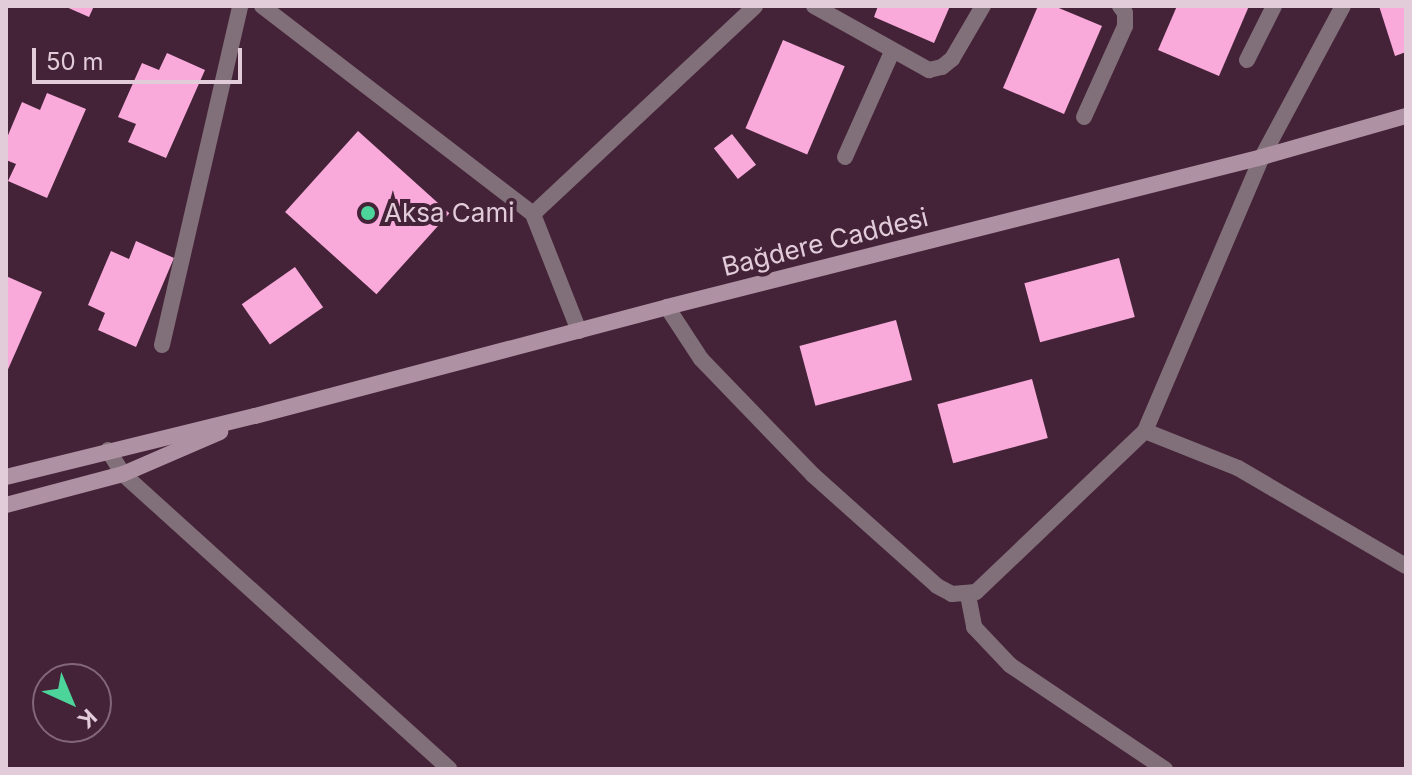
<!DOCTYPE html>
<html>
<head>
<meta charset="utf-8">
<style>
	body { margin:0 }
	#map { position:relative; width:1412px; height:775px; overflow:hidden; background:#442338; font-family:Inter,sans-serif }
	div>[style] { position:absolute }
	.building>* { inset:0; background:#f9aadb; transform-origin:0 0 }
	.lane>* { height:16px; margin:-8px; padding:0 8px; transform-origin:8px; border-radius:8px; background:#816f79 }
	.street>* { height:16px; margin:-8px; padding:0 8px; transform-origin:8px; border-radius:8px; background:#816f79 }
	.secondary>* { height:16px; margin:-8px; padding:0 8px; transform-origin:8px; border-radius:8px; background:#ae92a3 }
	.dots>* { width:22px; height:22px; translate:-50% -50%; box-sizing:border-box; border:4px solid #442338; border-radius:50% }
	span { translate:-50% -50%; white-space:nowrap; text-align:center; line-height:1.15; -webkit-text-stroke:8px #442338; paint-order:stroke }
	.poi-label { font-size:26px; color:#e2ccd9 }
	.left { translate:0 -50%; text-align:left }
	.street-label { font-size:26px; color:#e2ccd9 }
	.frame { position:absolute; inset:0; border:8px solid #e2ccd9; pointer-events:none }
	.north { position:absolute; left:32px; top:663px; width:80px; height:80px; box-sizing:border-box; background:#442338; border:2px solid #836778; border-radius:50%; rotate:136deg; font-size:22px; font-weight:700; line-height:32px; text-align:center; color:#e2ccd9 }
	.north::after { content:''; display:block; margin:auto; width:28px; height:36px; background:#4cd49b; clip-path:polygon(50% 0,100% 100%,50% 72%,0 100%) }
	.scale { position:absolute; left:32px; top:48px; width:210px; height:36px; box-sizing:border-box; border:4px solid #e2ccd9; border-top:0; padding-left:10px; font-size:24px; line-height:28px; white-space:nowrap; color:#e2ccd9; -webkit-text-stroke:6px #442338; paint-order:stroke }
</style>
</head>
<body>
<div id="map">
	<div class="building">
		<div style="clip-path:polygon(64px 6px,94px 6px,89px 17px)"></div>
		<div style="clip-path:polygon(878px 6px,950px 6px,934px 43px,874px 17px)"></div>
		<div style="clip-path:polygon(1038px 6px,1054px 6px,1102px 26px,1064px 114px,1003px 88px)"></div>
		<div style="clip-path:polygon(1177px 6px,1249px 6px,1219px 76px,1158px 50px)"></div>
		<div style="clip-path:polygon(1379px 6px,1406px 6px,1406px 52px,1395px 56px)"></div>
		<div style="left:783px;top:40px;width:67px;height:96px;rotate:23deg"></div>
		<div style="clip-path:polygon(167px 53px,205px 70px,166px 158px,128px 142px,136px 124px,118px 117px,142px 63px,159px 70px)"></div>
		<div style="clip-path:polygon(47px 93px,86px 109px,47px 198px,8px 181px,16px 164px,6px 160px,6px 140px,22px 102px,40px 110px)"></div>
		<div style="left:358px;top:131px;width:123px;height:109px;rotate:42deg"></div>
		<div style="left:732px;top:134px;width:39px;height:23px;rotate:52deg"></div>
		<div style="clip-path:polygon(136px 241px,174px 258px,136px 347px,98px 330px,105px 313px,88px 305px,111px 251px,129px 259px)"></div>
		<div style="left:1119px;top:258px;width:61px;height:98px;rotate:75deg"></div>
		<div style="left:295px;top:267px;width:49px;height:65px;rotate:55deg"></div>
		<div style="clip-path:polygon(6px 276px,42px 292px,6px 374px)"></div>
		<div style="left:896px;top:320px;width:62px;height:100px;rotate:75deg"></div>
		<div style="left:1032px;top:379px;width:61px;height:98px;rotate:75deg"></div>
	</div>
	<div class="lane">
		<div style="left:1247px;top:60px;width:60px;rotate:-63.4deg"></div>
		<div style="left:162px;top:345px;width:348px;rotate:-77deg"></div>
	</div>
	<div class="street">
		<div style="left:262px;top:6px;width:342px;rotate:37.5deg"></div>
		<div style="left:814px;top:6px;width:132px;rotate:29.1deg"></div>
		<div style="left:929px;top:70px;width:13px;rotate:-13deg"></div>
		<div style="left:942px;top:67px;width:13px;rotate:-39deg"></div>
		<div style="left:952px;top:59px;width:61px;rotate:-59.7deg"></div>
		<div style="left:1084px;top:117px;width:100px;rotate:-65.7deg"></div>
		<div style="left:1125px;top:26px;width:13px;rotate:-90deg"></div>
		<div style="left:1125px;top:13px;width:9px;rotate:-126deg"></div>
		<div style="left:845px;top:157px;width:115px;rotate:-65.9deg"></div>
		<div style="left:667px;top:307px;width:62px;rotate:56.8deg"></div>
		<div style="left:701px;top:359px;width:161px;rotate:46deg"></div>
		<div style="left:813px;top:475px;width:166px;rotate:41.8deg"></div>
		<div style="left:937px;top:586px;width:17px;rotate:28deg"></div>
		<div style="left:952px;top:594px;width:24px;rotate:-5deg"></div>
		<div style="left:976px;top:592px;width:233px;rotate:-43.6deg"></div>
		<div style="left:1145px;top:431px;width:298px;rotate:-66.9deg"></div>
		<div style="left:1262px;top:157px;width:171px;rotate:-61.8deg"></div>
		<div style="left:579px;top:331px;width:126px;rotate:-111.5deg"></div>
		<div style="left:533px;top:214px;width:304px;rotate:-43.1deg"></div>
		<div style="left:1145px;top:431px;width:100px;rotate:21.7deg"></div>
		<div style="left:1238px;top:468px;width:194px;rotate:30.3deg"></div>
		<div style="left:108px;top:450px;width:28px;rotate:58deg"></div>
		<div style="left:123px;top:474px;width:440px;rotate:42.1deg"></div>
		<div style="left:968px;top:595px;width:33px;rotate:79deg"></div>
		<div style="left:974px;top:627px;width:52px;rotate:46.5deg"></div>
		<div style="left:1010px;top:665px;width:187px;rotate:33.9deg"></div>
	</div>
	<div class="secondary">
		<div style="left:6px;top:477px;width:256px;rotate:-13.8deg"></div>
		<div style="left:255px;top:416px;width:426px;rotate:-14.8deg"></div>
		<div style="left:667px;top:307px;width:614px;rotate:-14.15deg"></div>
		<div style="left:1262px;top:157px;width:150px;rotate:-15.9deg"></div>
		<div style="left:6px;top:505px;width:121px;rotate:-14.8deg"></div>
		<div style="left:123px;top:474px;width:106px;rotate:-23.4deg"></div>
	</div>
	<div class="dots">
		<div style="left:368px;top:213px;background:#4cd49b"></div>
	</div>
	<div class="poi-label">
		<span class="left" style="left:384px;top:213px">Aksa Cami</span>
	</div>
	<div class="street-label">
		<span style="left:825px;top:242px;rotate:-14deg">Bağdere Caddesi</span>
	</div>
	<div class="frame"></div>
	<div class="north">K</div>
	<div class="scale">50 m</div>
</div>
</body>
</html>
